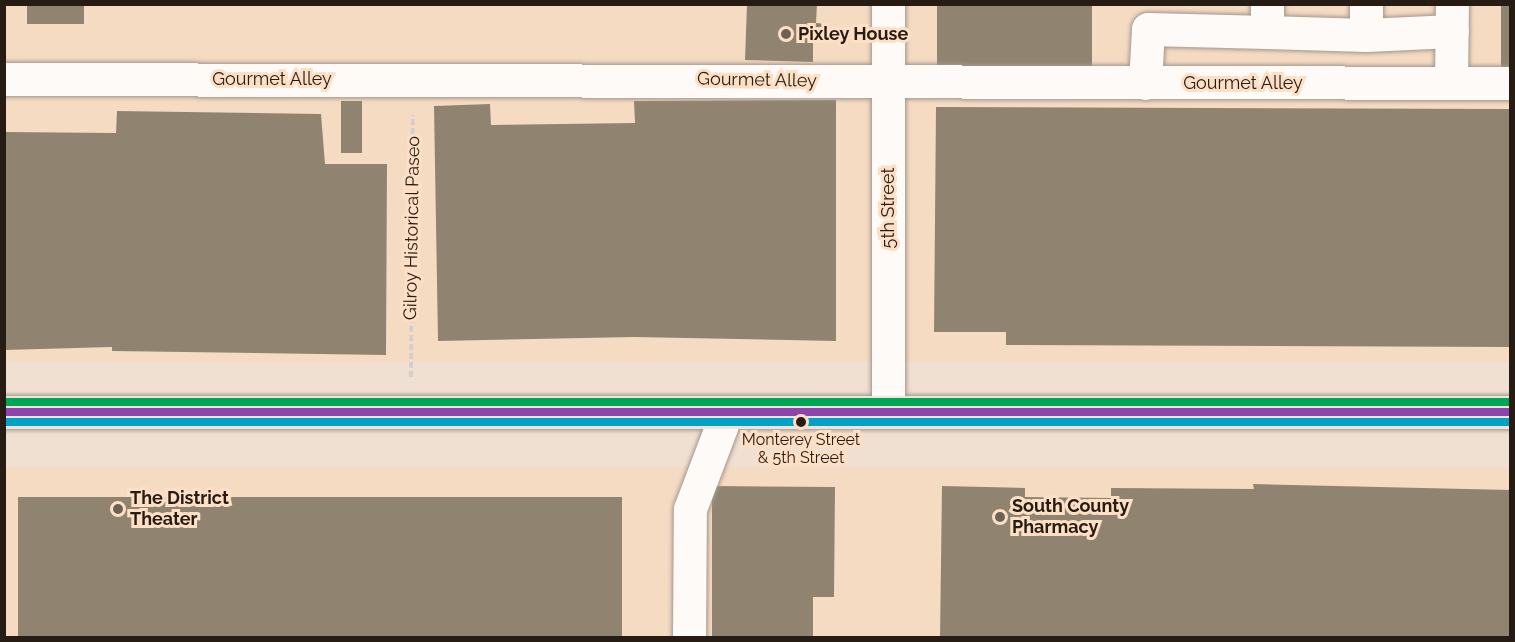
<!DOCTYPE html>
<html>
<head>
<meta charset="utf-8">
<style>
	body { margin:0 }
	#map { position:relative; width:1515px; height:642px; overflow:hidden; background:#f0e0d2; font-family:Raleway,sans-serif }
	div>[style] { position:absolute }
	.built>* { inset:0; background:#f6dbc3; transform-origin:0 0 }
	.building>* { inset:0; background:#908471; transform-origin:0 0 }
	.path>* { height:4px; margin-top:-2px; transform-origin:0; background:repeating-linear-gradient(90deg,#d4cfcb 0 6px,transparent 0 9px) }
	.roads { filter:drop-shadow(0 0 2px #a4978d) drop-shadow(0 0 2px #a4978d) }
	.minor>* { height:33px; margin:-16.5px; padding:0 16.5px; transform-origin:16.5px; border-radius:16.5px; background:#fdfaf8 }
	.major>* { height:33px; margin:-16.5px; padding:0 16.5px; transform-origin:16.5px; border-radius:16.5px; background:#ede3df }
	.bus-1>* { height:8px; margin:-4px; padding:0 4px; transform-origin:4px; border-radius:4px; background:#8e44ad }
	.bus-2>* { height:8px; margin:-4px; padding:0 4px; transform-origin:4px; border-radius:4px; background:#02a2c5 }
	.bus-3>* { height:8px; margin:-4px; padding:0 4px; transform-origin:4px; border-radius:4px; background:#00a651 }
	.dots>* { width:16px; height:16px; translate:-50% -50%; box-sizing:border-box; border:3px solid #fddfc5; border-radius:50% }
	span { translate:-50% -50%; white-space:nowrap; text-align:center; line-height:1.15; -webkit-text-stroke:6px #fddfc5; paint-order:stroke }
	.bus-label { font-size:16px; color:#271c13 }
	.poi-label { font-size:18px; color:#271c13; font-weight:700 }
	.left { translate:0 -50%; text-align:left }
	.street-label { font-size:18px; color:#271c13 }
	.frame { position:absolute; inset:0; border:6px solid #271c13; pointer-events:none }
</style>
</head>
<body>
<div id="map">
	<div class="built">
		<div style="left:4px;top:5px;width:1506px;height:357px"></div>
		<div style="left:4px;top:467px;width:1506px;height:170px"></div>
	</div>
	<div class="building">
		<div style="left:27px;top:4px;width:57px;height:20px"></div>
		<div style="clip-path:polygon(747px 4px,817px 4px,816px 23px,827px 24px,826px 43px,813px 43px,813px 62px,745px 60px)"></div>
		<div style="left:1501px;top:4px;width:9px;height:69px"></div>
		<div style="left:937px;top:5px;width:155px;height:66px"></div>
		<div style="clip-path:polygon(836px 100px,836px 341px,634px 337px,438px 341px,434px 106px,490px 104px,491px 125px,635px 123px,634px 101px)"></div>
		<div style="left:341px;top:101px;width:21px;height:52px"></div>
		<div style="clip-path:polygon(936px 107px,1510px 109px,1510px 347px,1006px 345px,1006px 332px,934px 332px)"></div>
		<div style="clip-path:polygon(117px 111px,321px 114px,325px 164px,387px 164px,386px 355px,112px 351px,112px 347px,4px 350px,4px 132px,116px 133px)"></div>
		<div style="clip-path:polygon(1253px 484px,1510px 490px,1510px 638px,940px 638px,942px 486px,1025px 488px,1025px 497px,1111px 498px,1111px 488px,1254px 489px)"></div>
		<div style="clip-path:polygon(712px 486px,835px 487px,834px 597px,813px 597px,813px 638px,712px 638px)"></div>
		<div style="left:18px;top:497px;width:604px;height:141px"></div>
	</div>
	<div class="path">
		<div style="left:411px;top:377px;width:262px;rotate:-89.6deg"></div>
	</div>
	<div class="roads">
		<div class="minor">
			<div style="left:1267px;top:4px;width:28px;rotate:90deg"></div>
			<div style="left:1267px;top:32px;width:99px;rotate:1.7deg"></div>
			<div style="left:1366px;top:35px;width:31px;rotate:-90deg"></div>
			<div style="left:1366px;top:35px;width:86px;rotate:-2.7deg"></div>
			<div style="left:4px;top:79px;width:1506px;rotate:0.15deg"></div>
			<div style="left:1451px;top:82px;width:78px;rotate:-89.3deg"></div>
			<div style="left:1145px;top:83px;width:54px;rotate:-86.8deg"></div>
			<div style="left:1148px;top:29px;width:119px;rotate:1.4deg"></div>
			<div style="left:888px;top:411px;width:407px;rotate:-90deg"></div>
			<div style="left:689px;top:638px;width:129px;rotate:-89.6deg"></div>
			<div style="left:690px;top:509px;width:102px;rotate:-69.2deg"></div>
		</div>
		<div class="major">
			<div style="left:4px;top:412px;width:1506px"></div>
		</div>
	</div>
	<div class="bus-1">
		<div style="left:4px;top:412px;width:1506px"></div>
	</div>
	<div class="bus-2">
		<div style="left:4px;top:422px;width:1506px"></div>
	</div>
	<div class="bus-3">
		<div style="left:4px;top:402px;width:1506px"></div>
	</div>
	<div class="dots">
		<div style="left:786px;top:34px;background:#6d6156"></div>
		<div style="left:801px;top:422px;background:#271c13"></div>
		<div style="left:118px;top:509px;background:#6d6156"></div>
		<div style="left:1000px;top:517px;background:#6d6156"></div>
	</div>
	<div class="bus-label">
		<span style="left:801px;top:449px">Monterey Street<br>&amp; 5th Street</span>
	</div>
	<div class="poi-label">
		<span class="left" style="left:798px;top:34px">Pixley House</span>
		<span class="left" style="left:130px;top:509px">The District<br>Theater</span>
		<span class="left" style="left:1012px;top:517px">South County<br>Pharmacy</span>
	</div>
	<div class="street-label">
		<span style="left:272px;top:79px">Gourmet Alley</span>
		<span style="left:757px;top:80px;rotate:1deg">Gourmet Alley</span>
		<span style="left:1243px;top:83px">Gourmet Alley</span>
		<span style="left:888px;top:208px;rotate:-90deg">5th Street</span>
		<span style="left:412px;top:228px;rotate:-89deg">Gilroy Historical Paseo</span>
	</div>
	<div class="frame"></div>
</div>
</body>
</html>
